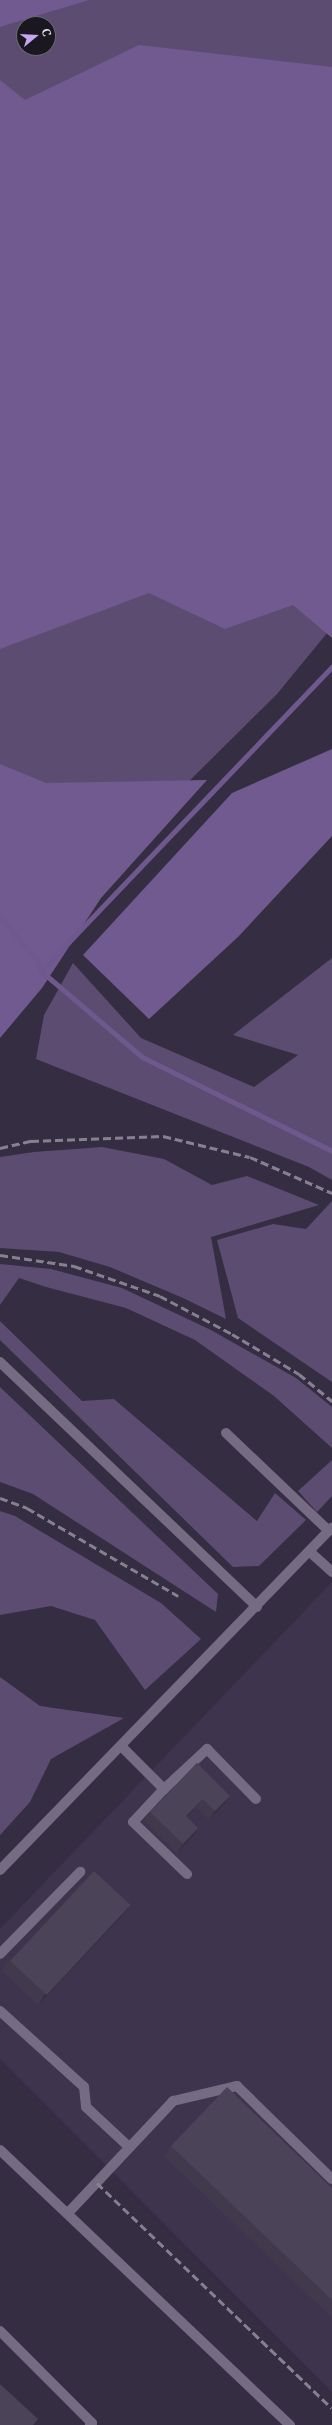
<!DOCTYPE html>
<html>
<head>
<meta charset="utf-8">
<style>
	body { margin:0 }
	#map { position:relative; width:332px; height:2425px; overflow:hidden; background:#352d41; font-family:Merriweather,serif }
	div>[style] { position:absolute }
	.built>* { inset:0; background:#3f344e }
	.green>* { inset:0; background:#5c4c71 }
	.forest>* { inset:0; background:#715a90 }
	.stream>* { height:5px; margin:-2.5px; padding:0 2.5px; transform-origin:2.5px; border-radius:2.5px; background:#6e588d }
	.minor>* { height:10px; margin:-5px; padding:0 5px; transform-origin:5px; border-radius:5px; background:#756c84 }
	.rail>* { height:3px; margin-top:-1.5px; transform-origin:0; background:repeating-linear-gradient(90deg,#878091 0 8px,transparent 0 12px) }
	.wall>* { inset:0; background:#403a4c }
	.shaded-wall>* { inset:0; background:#342f3e }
	.building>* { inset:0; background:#4b4358; transform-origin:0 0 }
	span { translate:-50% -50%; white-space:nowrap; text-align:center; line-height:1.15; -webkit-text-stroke:3.5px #1b1721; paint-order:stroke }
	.north { position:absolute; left:16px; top:16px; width:40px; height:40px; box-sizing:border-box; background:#1b1721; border:1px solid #6b6772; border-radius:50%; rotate:72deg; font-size:11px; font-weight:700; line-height:16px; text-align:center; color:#e3dfec }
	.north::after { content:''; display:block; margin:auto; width:14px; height:18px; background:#c5a7f1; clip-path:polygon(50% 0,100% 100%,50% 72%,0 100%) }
</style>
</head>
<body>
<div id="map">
	<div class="built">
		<div style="clip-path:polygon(332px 1582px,332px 2392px,0 2059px,0 1929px)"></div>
	</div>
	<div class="green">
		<div style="clip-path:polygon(evenodd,0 0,332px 0,332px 627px,277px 694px,162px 808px,0 799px,0 0,24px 24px,48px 24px,48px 48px,24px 48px,24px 24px)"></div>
		<div style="clip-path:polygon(332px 958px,332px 1180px,309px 1167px,36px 1059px,44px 1015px,73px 963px,141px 1038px,254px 1087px,298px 1055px,233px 1035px)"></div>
		<div style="clip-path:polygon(102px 1147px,164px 1159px,212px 1185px,247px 1176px,319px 1205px,211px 1237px,226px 1319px,183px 1298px,110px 1267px,59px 1252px,0 1248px,0 1157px,34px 1152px)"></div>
		<div style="clip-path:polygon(332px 1201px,332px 1382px,238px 1318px,217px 1240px,273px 1224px,306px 1229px)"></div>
		<div style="clip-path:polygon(0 1264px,51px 1269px,122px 1288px,211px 1330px,296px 1378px,332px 1407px,332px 1448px,274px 1396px,195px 1340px,126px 1308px,46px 1287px,19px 1278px,0 1305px)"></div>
		<div style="clip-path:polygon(0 1321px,82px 1401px,114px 1399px,257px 1521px,275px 1493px,306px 1520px,259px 1566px,233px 1567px,0 1340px)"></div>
		<div style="clip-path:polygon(0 1387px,218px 1594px,216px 1612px,33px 1494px,0 1482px)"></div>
		<div style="clip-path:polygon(332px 1460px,332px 1496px,317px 1512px,298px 1491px)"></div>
		<div style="clip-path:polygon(0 1511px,15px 1516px,161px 1603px,201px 1639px,145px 1690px,95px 1620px,51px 1606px,0 1615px)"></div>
		<div style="clip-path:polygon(0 1677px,40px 1706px,124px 1718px,51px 1759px,30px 1802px,0 1835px)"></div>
	</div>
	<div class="forest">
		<div style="clip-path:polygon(0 0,89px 0,0 27px)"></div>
		<div style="clip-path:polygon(139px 45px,332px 67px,332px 638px,293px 605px,225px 629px,149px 593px,0 649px,0 80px,25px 100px)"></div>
		<div style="clip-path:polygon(332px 749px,332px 836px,238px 937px,149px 1019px,83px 955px,232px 793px)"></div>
		<div style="clip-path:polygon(0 764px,46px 783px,207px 780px,101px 898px,42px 988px,0 1038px)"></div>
	</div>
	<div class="stream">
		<div style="left:0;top:917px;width:57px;rotate:49.3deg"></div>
		<div style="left:37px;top:960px;width:12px;rotate:70deg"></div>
		<div style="left:41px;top:971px;width:133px;rotate:40.4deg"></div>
		<div style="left:142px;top:1057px;width:212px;rotate:26.3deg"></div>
		<div style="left:41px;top:971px;width:421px;rotate:-46.3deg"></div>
	</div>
	<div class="minor">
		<div style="left:0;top:1362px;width:355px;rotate:43.6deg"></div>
		<div style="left:226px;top:1433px;width:142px;rotate:43.6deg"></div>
		<div style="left:310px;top:1552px;width:30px;rotate:42deg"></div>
		<div style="left:121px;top:1746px;width:61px;rotate:45deg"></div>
		<div style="left:164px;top:1789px;width:59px;rotate:-42.9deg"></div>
		<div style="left:207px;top:1749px;width:70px;rotate:45.6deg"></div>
		<div style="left:164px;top:1789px;width:45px;rotate:133.2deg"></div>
		<div style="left:133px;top:1822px;width:75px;rotate:43.9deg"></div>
		<div style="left:0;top:1870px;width:477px;rotate:-45.9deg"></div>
		<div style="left:0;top:1954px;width:115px;rotate:-45.7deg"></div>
		<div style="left:0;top:2011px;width:113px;rotate:42.1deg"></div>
		<div style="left:84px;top:2087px;width:20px;rotate:84deg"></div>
		<div style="left:86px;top:2107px;width:59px;rotate:42.9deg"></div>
		<div style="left:0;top:2150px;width:400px;rotate:43.5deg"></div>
		<div style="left:68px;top:2213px;width:154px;rotate:-46.8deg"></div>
		<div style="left:173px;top:2101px;width:66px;rotate:-13.2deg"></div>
		<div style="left:237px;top:2086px;width:133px;rotate:44.4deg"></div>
		<div style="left:0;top:2331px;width:130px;rotate:45deg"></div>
		<div style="left:92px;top:2423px;width:3px;rotate:135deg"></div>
	</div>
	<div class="rail">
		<div style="left:0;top:1148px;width:32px;rotate:-13deg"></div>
		<div style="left:31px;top:1141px;width:132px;rotate:-2.2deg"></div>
		<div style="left:163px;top:1136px;width:89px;rotate:13.6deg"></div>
		<div style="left:250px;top:1157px;width:90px;rotate:23.7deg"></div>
		<div style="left:0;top:1255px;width:75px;rotate:8.5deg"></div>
		<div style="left:74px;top:1266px;width:91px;rotate:19.2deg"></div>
		<div style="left:160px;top:1296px;width:81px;rotate:27.8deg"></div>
		<div style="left:232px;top:1334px;width:78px;rotate:30.8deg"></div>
		<div style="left:299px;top:1374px;width:43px;rotate:39.3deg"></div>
		<div style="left:0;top:1498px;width:29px;rotate:20deg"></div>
		<div style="left:27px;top:1508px;width:175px;rotate:30.2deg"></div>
		<div style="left:97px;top:2183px;width:325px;rotate:43.8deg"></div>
	</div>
	<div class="wall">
		<div style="clip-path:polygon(197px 1763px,224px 1804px,209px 1820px,196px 1807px,187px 1818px,198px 1828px,192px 1837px,177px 1853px,144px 1820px,150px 1812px)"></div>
		<div style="clip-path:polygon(130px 1905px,122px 1916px,38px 2005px,2px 1971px,9px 1960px)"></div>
		<div style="clip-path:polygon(171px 2146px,332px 2188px,332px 2318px,164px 2156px)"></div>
	</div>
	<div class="shaded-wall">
		<div style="clip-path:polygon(230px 1796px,224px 1804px,209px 1820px,215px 1811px)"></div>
		<div style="clip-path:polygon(203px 1799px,196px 1807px,179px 1825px,186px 1816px)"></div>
		<div style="clip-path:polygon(198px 1828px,192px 1837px,177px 1853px,183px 1844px)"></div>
		<div style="clip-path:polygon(130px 1905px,122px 1916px,38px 2005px,45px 1994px)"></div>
	</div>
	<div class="building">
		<div style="clip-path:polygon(197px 1763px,230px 1796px,215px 1811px,203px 1799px,186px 1816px,198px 1828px,183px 1844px,150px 1812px)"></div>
		<div style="left:94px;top:1871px;width:50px;height:123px;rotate:43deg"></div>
		<div style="clip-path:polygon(227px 2087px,332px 2188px,332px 2300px,171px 2146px)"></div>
		<div style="clip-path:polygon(0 2384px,38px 2419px,33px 2425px,0 2425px)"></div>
	</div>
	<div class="north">С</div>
</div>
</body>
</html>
